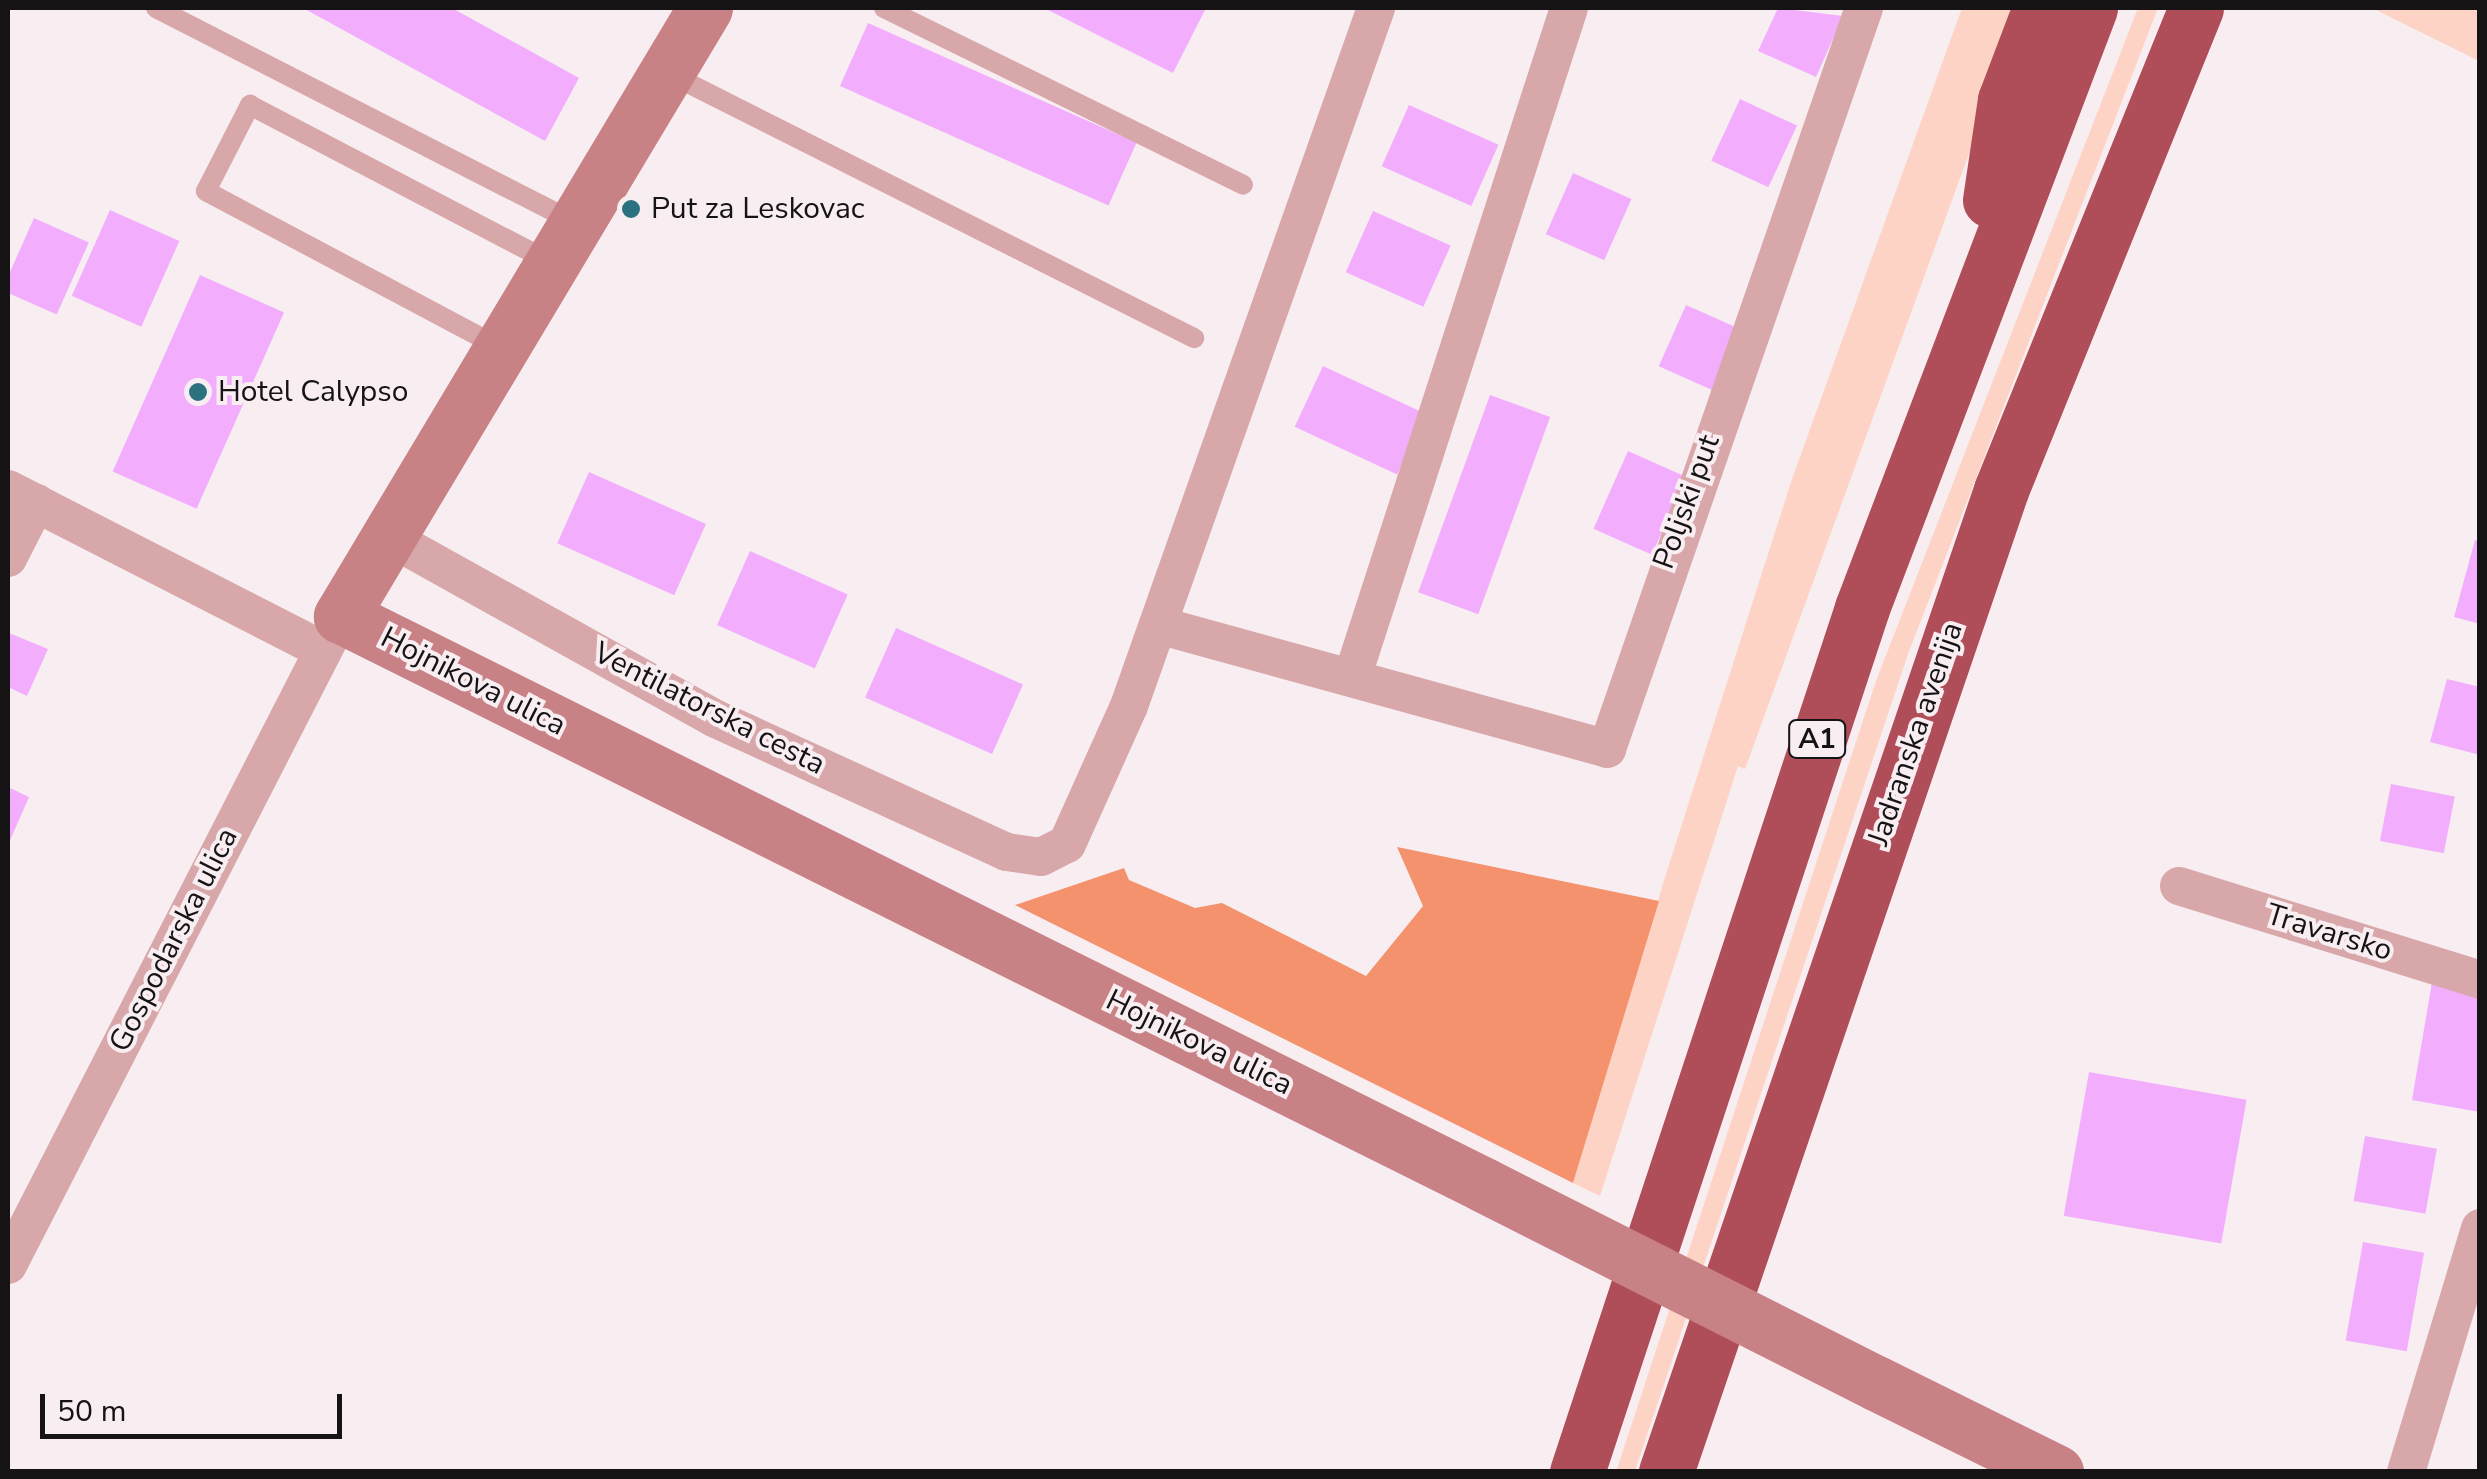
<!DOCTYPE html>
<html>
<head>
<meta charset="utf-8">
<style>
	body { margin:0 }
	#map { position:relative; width:2487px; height:1479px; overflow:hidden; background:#f8eef2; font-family:"Nunito Sans",sans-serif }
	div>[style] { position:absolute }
	.green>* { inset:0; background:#fcd3c4 }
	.forest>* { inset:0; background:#f3926c }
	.building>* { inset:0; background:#f2aefd; transform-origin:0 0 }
	.lane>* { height:20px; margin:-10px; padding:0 10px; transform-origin:10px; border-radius:10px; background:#d8a7a9 }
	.street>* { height:38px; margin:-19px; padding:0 19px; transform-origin:19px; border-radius:19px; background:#d8a7a9 }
	.secondary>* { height:55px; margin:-27.5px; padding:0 27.5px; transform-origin:27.5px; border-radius:27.5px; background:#c88286 }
	.highway>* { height:55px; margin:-27.5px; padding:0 27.5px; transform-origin:27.5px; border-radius:27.5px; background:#af4d58 }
	.secondary-bridge>* { height:55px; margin:-27.5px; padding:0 27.5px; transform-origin:27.5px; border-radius:27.5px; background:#c88286 }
	.dots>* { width:28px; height:28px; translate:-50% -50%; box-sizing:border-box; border:5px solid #f8eef2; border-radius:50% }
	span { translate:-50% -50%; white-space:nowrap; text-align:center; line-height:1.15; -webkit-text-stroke:8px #f8eef2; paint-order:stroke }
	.shield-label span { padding:2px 8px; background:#f8eef2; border:2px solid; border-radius:8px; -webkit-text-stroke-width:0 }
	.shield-label { font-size:28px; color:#161314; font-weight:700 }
	.poi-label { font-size:30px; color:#161314 }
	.left { translate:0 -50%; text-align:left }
	.street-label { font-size:30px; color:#161314 }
	.frame { position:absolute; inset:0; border:10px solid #161314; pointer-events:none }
	.scale { position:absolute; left:40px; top:1394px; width:302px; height:45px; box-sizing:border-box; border:5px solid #161314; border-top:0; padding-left:12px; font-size:30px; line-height:35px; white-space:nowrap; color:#161314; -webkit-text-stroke:8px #f8eef2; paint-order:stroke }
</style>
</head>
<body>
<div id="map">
	<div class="green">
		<div style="clip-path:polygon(1962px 8px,2022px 8px,1745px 769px,1738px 766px,1600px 1196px,1573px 1183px,1666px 874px,1792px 479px)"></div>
		<div style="clip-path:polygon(2138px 8px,2158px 8px,1908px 654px,1635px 1471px,1616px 1472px,1876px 681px)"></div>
		<div style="clip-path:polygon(2372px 8px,2479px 8px,2479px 61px)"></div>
	</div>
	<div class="forest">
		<div style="clip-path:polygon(1397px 847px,1659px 901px,1573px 1183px,1015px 905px,1124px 868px,1129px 880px,1195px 908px,1222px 903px,1366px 976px,1423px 906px)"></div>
	</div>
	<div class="building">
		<div style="clip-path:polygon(303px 8px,452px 8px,579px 78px,545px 141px)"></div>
		<div style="clip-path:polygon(1044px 8px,1206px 8px,1173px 73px)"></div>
		<div style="clip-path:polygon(1778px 8px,1843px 16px,1816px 77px,1758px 51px)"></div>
		<div style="left:868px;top:23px;width:294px;height:69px;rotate:24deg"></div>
		<div style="left:1740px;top:99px;width:63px;height:68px;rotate:25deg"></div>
		<div style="left:1409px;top:105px;width:98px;height:67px;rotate:24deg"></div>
		<div style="left:1573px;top:173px;width:64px;height:67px;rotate:24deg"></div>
		<div style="left:110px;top:210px;width:76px;height:94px;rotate:24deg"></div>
		<div style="left:1373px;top:211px;width:85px;height:67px;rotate:24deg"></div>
		<div style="left:34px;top:218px;width:60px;height:79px;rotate:24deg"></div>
		<div style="left:200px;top:275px;width:92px;height:215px;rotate:24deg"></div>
		<div style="left:1686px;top:305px;width:61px;height:67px;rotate:24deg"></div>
		<div style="left:1323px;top:366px;width:113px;height:67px;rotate:25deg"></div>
		<div style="left:1490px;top:395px;width:64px;height:210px;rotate:20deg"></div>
		<div style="left:1628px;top:451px;width:64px;height:85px;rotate:24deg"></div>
		<div style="left:589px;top:472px;width:128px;height:78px;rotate:24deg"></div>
		<div style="clip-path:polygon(2475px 540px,2480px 541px,2480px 624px,2454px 617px)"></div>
		<div style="left:750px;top:551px;width:107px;height:81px;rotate:24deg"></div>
		<div style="left:896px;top:628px;width:139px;height:76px;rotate:24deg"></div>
		<div style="clip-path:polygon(9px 633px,48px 649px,27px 696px,8px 687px)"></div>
		<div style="clip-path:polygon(2447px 679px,2480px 687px,2480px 755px,2430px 742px)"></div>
		<div style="left:2391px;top:784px;width:65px;height:58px;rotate:11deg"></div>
		<div style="clip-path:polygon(8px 787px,29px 797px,8px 845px)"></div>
		<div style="clip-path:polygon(2432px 982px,2480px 991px,2480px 1112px,2412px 1100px)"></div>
		<div style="left:2089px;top:1072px;width:160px;height:146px;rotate:10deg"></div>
		<div style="left:2365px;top:1136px;width:73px;height:66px;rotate:10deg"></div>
		<div style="left:2363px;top:1242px;width:62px;height:100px;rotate:10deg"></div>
	</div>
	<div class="lane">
		<div style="left:156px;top:8px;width:470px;rotate:27.1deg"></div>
		<div style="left:884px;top:8px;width:400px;rotate:26.2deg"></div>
		<div style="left:670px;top:74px;width:587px;rotate:26.74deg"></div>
		<div style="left:499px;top:347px;width:332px;rotate:-152deg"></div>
		<div style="left:206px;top:191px;width:97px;rotate:-62.9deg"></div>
		<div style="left:250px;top:105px;width:336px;rotate:27.6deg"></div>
	</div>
	<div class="street">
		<div style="left:8px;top:489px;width:354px;rotate:27.1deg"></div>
		<div style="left:387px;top:536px;width:376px;rotate:29.1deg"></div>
		<div style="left:716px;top:719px;width:319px;rotate:24.6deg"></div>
		<div style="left:1006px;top:852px;width:35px;rotate:8deg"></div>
		<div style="left:1041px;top:857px;width:29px;rotate:-27deg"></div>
		<div style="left:1067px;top:844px;width:151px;rotate:-65.8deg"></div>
		<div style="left:1129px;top:706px;width:740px;rotate:-70.51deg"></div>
		<div style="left:8px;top:558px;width:62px;rotate:-63deg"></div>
		<div style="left:1158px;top:625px;width:466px;rotate:15.4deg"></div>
		<div style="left:1607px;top:749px;width:784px;rotate:-70.87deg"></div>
		<div style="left:1352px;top:678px;width:704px;rotate:-72.05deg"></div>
		<div style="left:2179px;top:886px;width:315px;rotate:17.3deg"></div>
		<div style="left:8px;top:1265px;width:729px;rotate:-62.84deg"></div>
		<div style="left:2406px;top:1472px;width:255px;rotate:-73.1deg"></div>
	</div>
	<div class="secondary">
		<div style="left:705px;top:8px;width:709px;rotate:120.91deg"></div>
		<div style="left:341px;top:616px;width:1277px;rotate:26.46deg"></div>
		<div style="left:1876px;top:1383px;width:201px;rotate:26.3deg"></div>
	</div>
	<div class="highway">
		<div style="left:1990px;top:200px;width:101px;rotate:-81.5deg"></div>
		<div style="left:2005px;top:100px;width:98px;rotate:-69.2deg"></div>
		<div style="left:1577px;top:1472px;width:910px;rotate:-71.74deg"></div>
		<div style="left:1862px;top:608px;width:642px;rotate:-69.19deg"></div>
		<div style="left:1666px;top:1472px;width:1038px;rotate:-71.16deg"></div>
		<div style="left:2001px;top:490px;width:520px;rotate:-67.97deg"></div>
	</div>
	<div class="secondary-bridge">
		<div style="left:1484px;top:1185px;width:439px;rotate:26.8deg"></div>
	</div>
	<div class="dots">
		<div style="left:631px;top:209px;background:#2c7180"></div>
		<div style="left:198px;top:392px;background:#2c7180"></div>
	</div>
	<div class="shield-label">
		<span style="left:1817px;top:739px">A1</span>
	</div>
	<div class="poi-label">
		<span class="left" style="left:651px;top:209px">Put za Leskovac</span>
		<span class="left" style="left:218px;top:392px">Hotel Calypso</span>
	</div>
	<div class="street-label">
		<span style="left:1687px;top:502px;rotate:-70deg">Poljski put</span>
		<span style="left:473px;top:682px;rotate:27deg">Hojnikova ulica</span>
		<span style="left:709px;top:709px;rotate:27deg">Ventilatorska cesta</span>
		<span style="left:1916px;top:734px;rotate:-71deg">Jadranska avenija</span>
		<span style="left:2329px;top:933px;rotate:17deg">Travarsko</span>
		<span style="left:174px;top:940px;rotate:-63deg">Gospodarska ulica</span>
		<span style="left:1199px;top:1043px;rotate:26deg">Hojnikova ulica</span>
	</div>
	<div class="frame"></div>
	<div class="scale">50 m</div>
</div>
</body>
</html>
